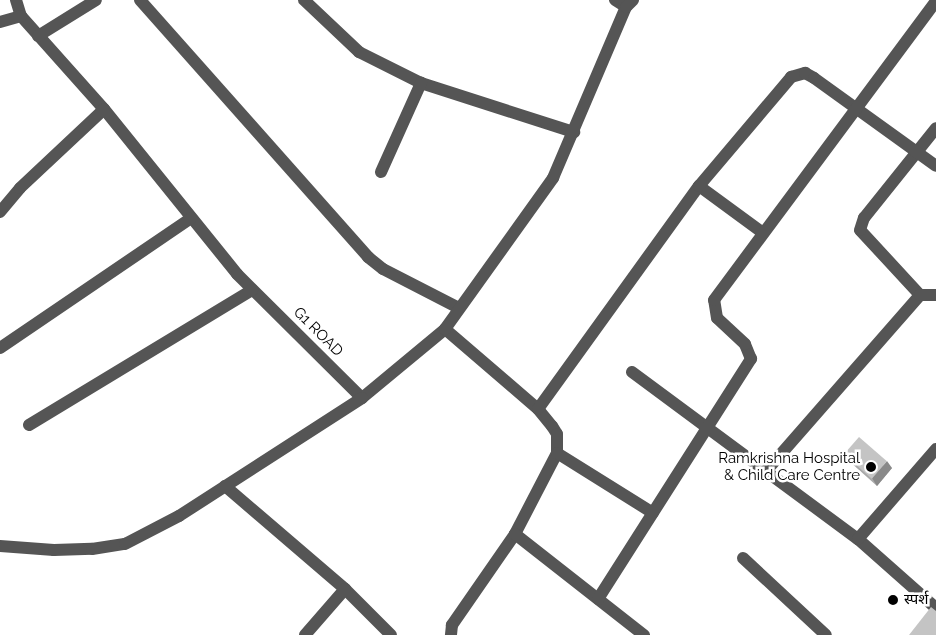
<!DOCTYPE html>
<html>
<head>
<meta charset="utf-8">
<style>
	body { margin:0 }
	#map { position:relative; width:936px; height:635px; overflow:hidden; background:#fff; font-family:Raleway,"Noto Sans Devanagari",sans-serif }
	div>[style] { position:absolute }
	.minor>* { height:12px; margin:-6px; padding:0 6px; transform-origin:6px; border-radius:6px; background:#555 }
	.wall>* { inset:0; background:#a9a9a9 }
	.shaded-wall>* { inset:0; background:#898989 }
	.building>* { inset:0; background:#c4c4c4; transform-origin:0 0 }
	.dots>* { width:14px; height:14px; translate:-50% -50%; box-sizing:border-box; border:2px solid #fff; border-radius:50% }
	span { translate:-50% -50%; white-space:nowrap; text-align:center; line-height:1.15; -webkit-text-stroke:5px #fff; paint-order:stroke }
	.street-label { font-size:15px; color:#000 }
	.poi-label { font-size:15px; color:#000 }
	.right { translate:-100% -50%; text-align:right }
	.left { translate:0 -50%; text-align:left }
</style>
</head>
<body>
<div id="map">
	<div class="minor">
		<div style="left:16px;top:0;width:17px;rotate:73deg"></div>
		<div style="left:21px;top:16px;width:125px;rotate:48.3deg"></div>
		<div style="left:104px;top:109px;width:212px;rotate:51.1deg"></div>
		<div style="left:237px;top:274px;width:176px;rotate:44.8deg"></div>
		<div style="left:362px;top:398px;width:108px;rotate:-39.7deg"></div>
		<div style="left:445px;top:329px;width:123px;rotate:40.7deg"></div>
		<div style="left:538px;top:409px;width:22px;rotate:51deg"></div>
		<div style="left:552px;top:426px;width:9px;rotate:58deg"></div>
		<div style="left:557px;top:434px;width:19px;rotate:90deg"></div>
		<div style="left:557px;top:453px;width:91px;rotate:117.4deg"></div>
		<div style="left:515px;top:534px;width:111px;rotate:124.7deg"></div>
		<div style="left:452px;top:625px;width:10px;rotate:96deg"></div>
		<div style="left:140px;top:0;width:344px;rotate:48.4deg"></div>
		<div style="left:368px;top:257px;width:19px;rotate:39deg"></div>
		<div style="left:383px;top:269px;width:85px;rotate:27.2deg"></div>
		<div style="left:304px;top:0;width:76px;rotate:43.4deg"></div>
		<div style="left:359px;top:52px;width:69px;rotate:26.6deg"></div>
		<div style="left:421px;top:83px;width:161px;rotate:17.8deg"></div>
		<div style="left:615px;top:0;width:13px;rotate:32deg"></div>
		<div style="left:0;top:22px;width:22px;rotate:-16deg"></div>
		<div style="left:38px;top:36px;width:68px;rotate:-31.8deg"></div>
		<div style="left:381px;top:172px;width:98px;rotate:-65.8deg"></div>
		<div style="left:699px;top:186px;width:79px;rotate:36.3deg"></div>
		<div style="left:0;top:212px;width:31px;rotate:-50deg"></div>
		<div style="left:20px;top:188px;width:115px;rotate:-43.2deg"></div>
		<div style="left:920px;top:295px;width:88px;rotate:-132.7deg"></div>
		<div style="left:860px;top:230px;width:13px;rotate:-72deg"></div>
		<div style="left:864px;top:218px;width:115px;rotate:-51.3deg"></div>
		<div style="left:445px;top:329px;width:186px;rotate:-54.4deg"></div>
		<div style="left:553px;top:178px;width:186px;rotate:-66.9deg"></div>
		<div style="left:626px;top:7px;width:10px;rotate:-45deg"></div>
		<div style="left:0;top:348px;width:231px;rotate:-34.2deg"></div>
		<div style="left:632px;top:372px;width:281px;rotate:36.5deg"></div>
		<div style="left:858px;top:539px;width:104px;rotate:41.5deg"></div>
		<div style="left:538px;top:409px;width:275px;rotate:-54.2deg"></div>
		<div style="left:699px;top:186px;width:143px;rotate:-49.8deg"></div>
		<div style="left:791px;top:77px;width:15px;rotate:-16deg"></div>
		<div style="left:805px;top:73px;width:10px;rotate:29deg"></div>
		<div style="left:814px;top:78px;width:150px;rotate:35.8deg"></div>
		<div style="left:29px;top:425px;width:261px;rotate:-31.2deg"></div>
		<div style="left:557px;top:453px;width:113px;rotate:32deg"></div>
		<div style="left:766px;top:471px;width:234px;rotate:-48.8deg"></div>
		<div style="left:920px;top:295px;width:16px"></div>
		<div style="left:225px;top:486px;width:158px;rotate:40.6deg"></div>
		<div style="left:345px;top:589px;width:65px;rotate:45deg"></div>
		<div style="left:515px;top:534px;width:164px;rotate:38.1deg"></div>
		<div style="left:858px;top:539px;width:119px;rotate:-49.1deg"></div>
		<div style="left:0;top:546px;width:54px;rotate:4.2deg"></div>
		<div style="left:54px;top:550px;width:38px;rotate:-2deg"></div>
		<div style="left:92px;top:549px;width:33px;rotate:-9deg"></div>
		<div style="left:125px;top:544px;width:61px;rotate:-27.4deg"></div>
		<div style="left:179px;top:516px;width:218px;rotate:-32.8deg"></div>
		<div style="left:743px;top:558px;width:113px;rotate:42.9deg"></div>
		<div style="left:598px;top:599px;width:285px;rotate:-57.5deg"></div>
		<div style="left:751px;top:359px;width:16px;rotate:-112deg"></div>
		<div style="left:745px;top:344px;width:38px;rotate:-137deg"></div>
		<div style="left:717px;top:318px;width:18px;rotate:-99deg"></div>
		<div style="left:714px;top:300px;width:372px;rotate:-53.4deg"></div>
		<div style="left:305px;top:635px;width:61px;rotate:-49deg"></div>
	</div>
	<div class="wall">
		<div style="clip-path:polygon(844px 454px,892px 468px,877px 486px,849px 461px)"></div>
	</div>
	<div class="shaded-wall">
		<div style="clip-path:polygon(887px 461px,892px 468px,877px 486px,872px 478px)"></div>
	</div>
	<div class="building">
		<div style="left:859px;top:437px;width:37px;height:23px;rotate:41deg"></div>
		<div style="clip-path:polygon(931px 607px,936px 611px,936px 635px,909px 635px)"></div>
	</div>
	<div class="dots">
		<div style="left:871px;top:467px;background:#000"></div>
		<div style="left:893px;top:600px;background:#000"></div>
	</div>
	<div class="street-label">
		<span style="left:318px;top:332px;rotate:45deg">G1 ROAD</span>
	</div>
	<div class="poi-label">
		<span class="right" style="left:860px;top:467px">Ramkrishna Hospital<br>&amp; Child Care Centre</span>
		<span class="left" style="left:904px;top:600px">स्पर्श</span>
	</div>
</div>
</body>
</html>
